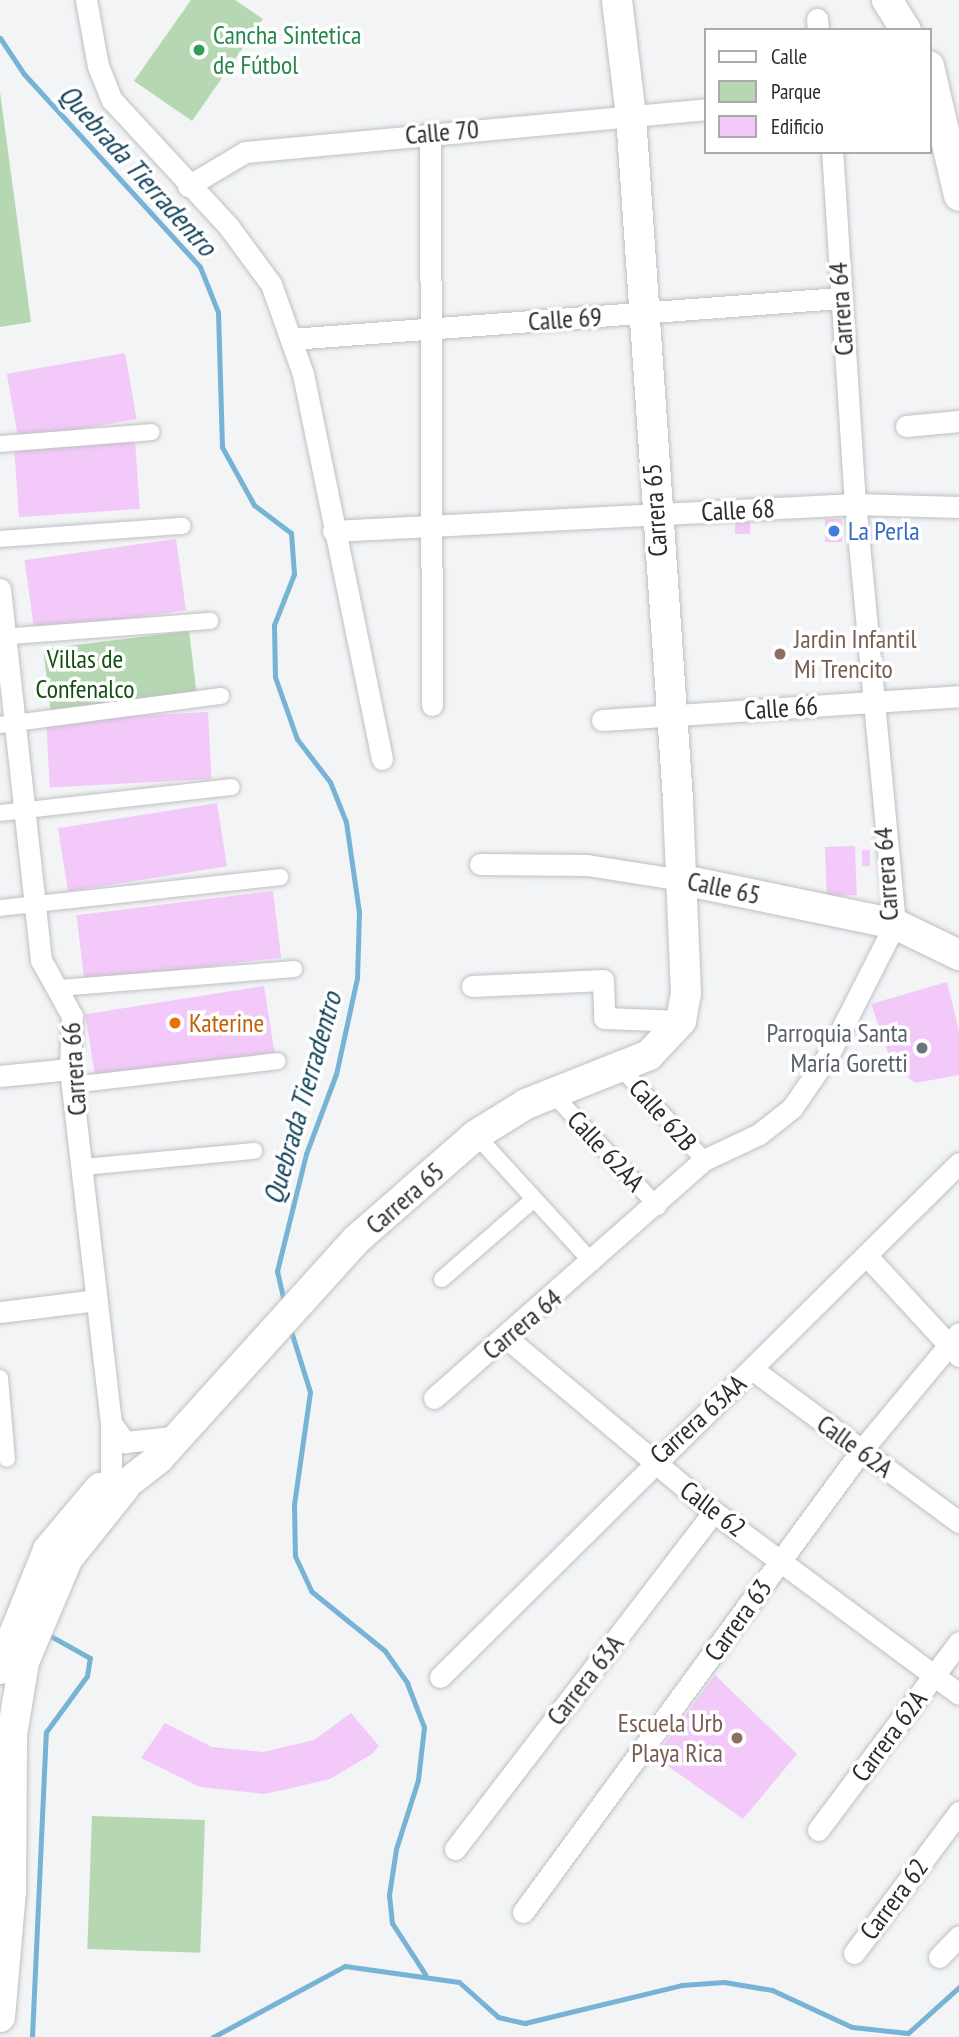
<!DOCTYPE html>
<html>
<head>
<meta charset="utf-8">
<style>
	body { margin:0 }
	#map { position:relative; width:959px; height:2037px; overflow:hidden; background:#f2f4f6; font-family:"PT Sans Narrow",sans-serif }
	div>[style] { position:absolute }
	.green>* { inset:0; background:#b5d7b1; transform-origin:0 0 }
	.stream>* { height:5px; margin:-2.5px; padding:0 2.5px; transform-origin:2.5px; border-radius:2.5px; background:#76b3d5 }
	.building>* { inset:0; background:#f3c9f9; transform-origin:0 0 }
	.roads { filter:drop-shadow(0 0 2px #bec0c2) drop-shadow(0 0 2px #bec0c2) }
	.pedestrian>* { height:16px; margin:-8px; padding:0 8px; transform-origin:8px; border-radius:8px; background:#fff }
	.minor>* { height:21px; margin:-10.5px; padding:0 10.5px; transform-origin:10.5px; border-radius:10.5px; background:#fff }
	.secondary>* { height:30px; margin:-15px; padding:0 15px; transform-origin:15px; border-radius:15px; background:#fff }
	.dots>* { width:19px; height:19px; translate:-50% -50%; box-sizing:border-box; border:4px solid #fff; border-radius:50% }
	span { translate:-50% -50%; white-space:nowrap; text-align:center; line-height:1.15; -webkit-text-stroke:7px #fff; paint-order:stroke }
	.leisure-label { font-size:26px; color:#27864d }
	.left { translate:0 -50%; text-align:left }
	.street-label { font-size:26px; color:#2a2b2c }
	.shop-label { font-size:26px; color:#366cbe }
	.education-label { font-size:26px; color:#785e54 }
	.right { translate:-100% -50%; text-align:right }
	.park-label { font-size:26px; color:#144f12 }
	.food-label { font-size:26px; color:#c56008 }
	.worship-label { font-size:26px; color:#5b616d }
	.water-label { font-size:28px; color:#11435b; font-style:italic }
	.legend { position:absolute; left:704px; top:28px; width:228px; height:126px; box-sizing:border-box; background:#fff; border:2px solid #aaaaab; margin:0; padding:9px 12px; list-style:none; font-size:21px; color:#2a2b2c }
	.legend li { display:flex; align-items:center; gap:14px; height:35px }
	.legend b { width:35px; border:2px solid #aaaaab }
</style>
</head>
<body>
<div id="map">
	<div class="green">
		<div style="clip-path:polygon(191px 0,235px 0,263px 19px,192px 121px,134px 81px)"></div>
		<div style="clip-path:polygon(0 92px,31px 322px,0 327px)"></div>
		<div style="left:189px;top:631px;width:62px;height:147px;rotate:83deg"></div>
		<div style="left:92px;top:1816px;width:113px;height:133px;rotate:2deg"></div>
	</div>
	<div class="stream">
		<div style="left:0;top:38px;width:43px;rotate:56.3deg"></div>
		<div style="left:24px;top:74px;width:261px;rotate:47.6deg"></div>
		<div style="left:200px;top:267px;width:48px;rotate:68.2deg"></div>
		<div style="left:218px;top:312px;width:135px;rotate:88.3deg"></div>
		<div style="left:222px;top:447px;width:66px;rotate:61.1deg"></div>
		<div style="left:254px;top:505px;width:46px;rotate:37.1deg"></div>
		<div style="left:291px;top:533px;width:41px;rotate:85.8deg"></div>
		<div style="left:294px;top:574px;width:55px;rotate:111.4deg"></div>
		<div style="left:274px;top:625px;width:52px;rotate:88.9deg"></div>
		<div style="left:275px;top:677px;width:66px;rotate:70.5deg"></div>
		<div style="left:297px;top:739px;width:54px;rotate:52.5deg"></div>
		<div style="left:330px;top:782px;width:43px;rotate:68.2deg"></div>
		<div style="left:346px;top:822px;width:91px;rotate:81.8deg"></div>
		<div style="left:359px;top:912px;width:66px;rotate:91.7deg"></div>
		<div style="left:357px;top:978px;width:98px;rotate:102.3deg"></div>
		<div style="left:336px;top:1074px;width:85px;rotate:110.6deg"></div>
		<div style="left:306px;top:1154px;width:121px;rotate:103.9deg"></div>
		<div style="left:277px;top:1271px;width:35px;rotate:77deg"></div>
		<div style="left:290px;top:1328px;width:67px;rotate:72.6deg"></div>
		<div style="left:310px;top:1392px;width:114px;rotate:98.1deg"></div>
		<div style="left:294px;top:1505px;width:51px;rotate:88.9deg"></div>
		<div style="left:295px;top:1556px;width:38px;rotate:65deg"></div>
		<div style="left:311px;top:1591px;width:95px;rotate:39deg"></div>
		<div style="left:385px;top:1651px;width:39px;rotate:55deg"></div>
		<div style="left:407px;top:1683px;width:47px;rotate:68.9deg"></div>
		<div style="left:424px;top:1727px;width:53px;rotate:96.5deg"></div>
		<div style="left:418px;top:1780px;width:72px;rotate:107.7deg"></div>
		<div style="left:396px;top:1849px;width:47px;rotate:98.7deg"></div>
		<div style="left:389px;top:1895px;width:28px;rotate:84deg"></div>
		<div style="left:392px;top:1923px;width:61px;rotate:57.1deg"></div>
		<div style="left:32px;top:2037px;width:305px;rotate:-87.4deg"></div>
		<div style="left:46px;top:1732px;width:69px;rotate:-53.8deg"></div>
		<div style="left:87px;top:1676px;width:18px;rotate:-81deg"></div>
		<div style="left:90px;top:1658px;width:49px;rotate:-150.8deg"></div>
		<div style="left:213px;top:2037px;width:150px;rotate:-28.3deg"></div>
		<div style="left:345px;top:1966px;width:115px;rotate:8deg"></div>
		<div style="left:459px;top:1982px;width:52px;rotate:41.9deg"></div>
		<div style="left:498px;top:2017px;width:28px;rotate:13deg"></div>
		<div style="left:525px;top:2023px;width:162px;rotate:-13.6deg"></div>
		<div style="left:682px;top:1985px;width:42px;rotate:-4.1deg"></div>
		<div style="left:724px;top:1982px;width:49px;rotate:9.5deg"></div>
		<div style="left:772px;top:1990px;width:88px;rotate:24.8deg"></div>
		<div style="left:852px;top:2027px;width:56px;rotate:6.1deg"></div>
		<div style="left:908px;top:2033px;width:69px;rotate:-42deg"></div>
	</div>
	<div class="building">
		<div style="left:125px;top:353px;width:67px;height:120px;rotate:80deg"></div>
		<div style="left:135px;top:441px;width:68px;height:121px;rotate:86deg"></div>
		<div style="left:825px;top:519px;width:17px;height:23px"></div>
		<div style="left:750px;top:522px;width:12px;height:15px;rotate:90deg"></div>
		<div style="left:176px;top:539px;width:72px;height:153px;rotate:82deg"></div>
		<div style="left:208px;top:712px;width:67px;height:162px;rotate:87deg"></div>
		<div style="left:217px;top:803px;width:64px;height:161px;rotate:81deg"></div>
		<div style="left:855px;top:846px;width:49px;height:30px;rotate:88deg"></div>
		<div style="left:862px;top:850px;width:8px;height:16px"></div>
		<div style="left:273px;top:891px;width:67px;height:198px;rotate:83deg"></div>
		<div style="clip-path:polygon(947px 982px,959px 1031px,959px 1075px,915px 1083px,892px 1064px,871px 1004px)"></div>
		<div style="left:264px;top:986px;width:67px;height:181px;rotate:81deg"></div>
		<div style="clip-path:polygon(715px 1675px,797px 1754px,743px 1819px,655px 1757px)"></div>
		<div style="clip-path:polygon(351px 1713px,379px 1746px,372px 1754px,330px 1779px,265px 1794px,200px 1787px,141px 1758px,165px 1723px,212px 1747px,263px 1752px,314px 1740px)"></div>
	</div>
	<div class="roads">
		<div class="pedestrian">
			<div style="left:0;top:444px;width:152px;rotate:-4.5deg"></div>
			<div style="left:0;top:539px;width:183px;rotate:-4.1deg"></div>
			<div style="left:0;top:637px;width:211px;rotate:-4.4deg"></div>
			<div style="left:0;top:725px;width:223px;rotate:-7.5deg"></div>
			<div style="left:0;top:813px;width:233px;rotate:-6.4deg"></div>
			<div style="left:0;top:908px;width:282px;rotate:-6.3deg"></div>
			<div style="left:59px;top:988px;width:236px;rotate:-4.6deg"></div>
			<div style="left:622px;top:1069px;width:122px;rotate:48deg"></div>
			<div style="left:72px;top:1085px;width:207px;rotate:-6.6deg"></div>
			<div style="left:554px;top:1095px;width:153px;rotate:47.1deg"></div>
			<div style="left:476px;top:1135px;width:173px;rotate:47.6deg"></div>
			<div style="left:84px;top:1167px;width:171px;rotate:-5.4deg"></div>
			<div style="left:442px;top:1279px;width:122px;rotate:-41deg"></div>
			<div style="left:0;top:1378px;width:81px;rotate:85.1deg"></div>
		</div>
		<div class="minor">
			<div style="left:86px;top:0;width:67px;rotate:79.7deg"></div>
			<div style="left:98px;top:66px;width:37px;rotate:68deg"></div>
			<div style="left:112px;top:100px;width:173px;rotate:47.3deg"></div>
			<div style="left:229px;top:227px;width:71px;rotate:53.6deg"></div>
			<div style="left:271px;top:284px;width:96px;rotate:70.4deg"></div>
			<div style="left:303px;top:374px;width:393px;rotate:78.4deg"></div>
			<div style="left:817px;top:19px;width:11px;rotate:85deg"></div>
			<div style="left:430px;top:133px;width:572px;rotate:89.8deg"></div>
			<div style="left:188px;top:186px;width:66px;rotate:-30.8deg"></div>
			<div style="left:245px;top:152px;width:462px;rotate:-5.3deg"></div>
			<div style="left:291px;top:339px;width:550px;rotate:-4.28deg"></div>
			<div style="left:906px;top:426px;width:53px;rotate:-5.4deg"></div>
			<div style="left:333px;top:531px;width:523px;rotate:-2.96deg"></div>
			<div style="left:855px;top:504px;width:104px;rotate:1.7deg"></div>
			<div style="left:0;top:589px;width:373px;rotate:83.7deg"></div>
			<div style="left:41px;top:960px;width:64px;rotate:61deg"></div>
			<div style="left:72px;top:1016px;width:53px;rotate:92.2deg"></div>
			<div style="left:70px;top:1069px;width:356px;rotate:83.4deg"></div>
			<div style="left:111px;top:1423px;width:49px;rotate:90deg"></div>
			<div style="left:602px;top:720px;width:358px;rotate:-3.8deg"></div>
			<div style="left:480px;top:864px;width:107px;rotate:0.5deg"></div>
			<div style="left:587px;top:865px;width:97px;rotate:8.9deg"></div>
			<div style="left:472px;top:986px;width:131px;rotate:-2.6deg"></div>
			<div style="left:603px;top:980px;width:38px;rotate:88deg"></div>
			<div style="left:604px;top:1018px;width:77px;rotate:2.2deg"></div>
			<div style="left:0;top:1076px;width:70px;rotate:-5.7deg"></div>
			<div style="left:867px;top:1256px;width:136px;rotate:47.4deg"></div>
			<div style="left:0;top:1312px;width:97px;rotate:-7.1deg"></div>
			<div style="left:508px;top:1339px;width:269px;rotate:40deg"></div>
			<div style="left:714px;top:1512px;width:305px;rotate:36.6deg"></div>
			<div style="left:752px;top:1369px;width:257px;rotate:36.5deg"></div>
			<div style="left:434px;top:1398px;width:360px;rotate:-41.4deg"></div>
			<div style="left:704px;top:1160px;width:61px;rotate:-25.3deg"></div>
			<div style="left:759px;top:1134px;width:42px;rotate:-38.2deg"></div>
			<div style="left:792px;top:1108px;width:65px;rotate:-55.6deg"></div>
			<div style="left:829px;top:1054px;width:146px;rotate:-63.1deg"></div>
			<div style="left:895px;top:924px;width:422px;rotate:-95.4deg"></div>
			<div style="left:855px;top:504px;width:353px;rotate:-93.7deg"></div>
			<div style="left:111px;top:1423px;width:24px;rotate:54deg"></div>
			<div style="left:125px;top:1442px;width:48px;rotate:-5.9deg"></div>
			<div style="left:440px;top:1677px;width:730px;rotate:-44.72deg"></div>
			<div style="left:818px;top:1830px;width:235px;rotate:-53.1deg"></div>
			<div style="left:455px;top:1849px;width:425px;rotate:-52.5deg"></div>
			<div style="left:523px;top:1912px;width:572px;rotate:-53.75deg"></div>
			<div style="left:861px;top:1451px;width:153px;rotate:-50.3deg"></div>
			<div style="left:854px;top:1953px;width:176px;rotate:-53.3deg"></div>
			<div style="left:939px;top:1957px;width:29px;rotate:-46deg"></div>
		</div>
		<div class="secondary">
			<div style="left:887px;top:0;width:36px;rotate:58deg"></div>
			<div style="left:929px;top:66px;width:133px;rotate:77deg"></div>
			<div style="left:683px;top:880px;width:217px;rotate:11.7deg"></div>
			<div style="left:895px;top:924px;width:71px;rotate:25.8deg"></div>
			<div style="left:130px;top:1481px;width:37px;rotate:-38deg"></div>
			<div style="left:159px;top:1458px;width:295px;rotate:-47.9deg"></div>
			<div style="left:357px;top:1239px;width:158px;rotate:-41.2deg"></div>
			<div style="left:476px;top:1135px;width:59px;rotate:-31.8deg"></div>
			<div style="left:526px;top:1104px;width:132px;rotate:-21.7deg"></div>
			<div style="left:649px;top:1055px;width:47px;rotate:-46.7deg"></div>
			<div style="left:681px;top:1021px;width:27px;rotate:-80deg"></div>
			<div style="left:686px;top:994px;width:194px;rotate:-92.4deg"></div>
			<div style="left:678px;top:800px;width:686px;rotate:-93.93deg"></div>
			<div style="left:631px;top:116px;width:117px;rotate:-96.9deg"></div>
			<div style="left:0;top:1669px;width:128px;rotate:-68deg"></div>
			<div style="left:48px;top:1550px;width:81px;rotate:-50deg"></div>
			<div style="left:0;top:2017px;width:126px;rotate:-85deg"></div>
			<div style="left:11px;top:1891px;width:156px;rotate:-89.6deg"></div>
			<div style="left:12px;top:1735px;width:74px;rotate:-80.7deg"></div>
			<div style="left:24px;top:1662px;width:113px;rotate:-67.1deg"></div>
			<div style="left:68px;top:1558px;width:90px;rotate:-51.3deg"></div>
		</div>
	</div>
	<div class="dots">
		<div style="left:199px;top:50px;background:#2e9e5b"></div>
		<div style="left:834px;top:531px;background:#3f7fe0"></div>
		<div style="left:780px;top:654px;background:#8d6e63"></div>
		<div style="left:175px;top:1023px;background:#e8710a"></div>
		<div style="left:922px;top:1048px;background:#6b7280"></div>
		<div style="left:737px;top:1738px;background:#8d6e63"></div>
	</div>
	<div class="leisure-label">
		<span class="left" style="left:213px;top:50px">Cancha Sintetica<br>de Fútbol</span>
	</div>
	<div class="street-label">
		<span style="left:442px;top:132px;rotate:-5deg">Calle 70</span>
		<span style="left:841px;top:309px;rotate:-94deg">Carrera 64</span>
		<span style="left:565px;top:319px;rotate:-4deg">Calle 69</span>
		<span style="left:655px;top:510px;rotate:-94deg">Carrera 65</span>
		<span style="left:738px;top:510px;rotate:-3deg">Calle 68</span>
		<span style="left:781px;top:708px;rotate:-4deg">Calle 66</span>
		<span style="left:886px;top:874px;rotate:-94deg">Carrera 64</span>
		<span style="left:724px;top:888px;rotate:12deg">Calle 65</span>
		<span style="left:74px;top:1069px;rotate:-94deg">Carrera 66</span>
		<span style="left:663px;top:1115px;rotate:48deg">Calle 62B</span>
		<span style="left:606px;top:1151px;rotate:47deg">Calle 62AA</span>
		<span style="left:405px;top:1198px;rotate:-41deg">Carrera 65</span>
		<span style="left:522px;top:1324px;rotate:-40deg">Carrera 64</span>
		<span style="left:698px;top:1419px;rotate:-42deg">Carrera 63AA</span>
		<span style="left:855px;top:1446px;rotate:36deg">Calle 62A</span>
		<span style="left:713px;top:1509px;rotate:37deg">Calle 62</span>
		<span style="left:738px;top:1620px;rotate:-54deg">Carrera 63</span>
		<span style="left:585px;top:1680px;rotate:-52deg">Carrera 63A</span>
		<span style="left:889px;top:1736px;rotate:-53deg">Carrera 62A</span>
		<span style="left:894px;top:1899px;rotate:-53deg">Carrera 62</span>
	</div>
	<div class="shop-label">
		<span class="left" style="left:848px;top:531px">La Perla</span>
	</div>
	<div class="education-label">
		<span class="left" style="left:794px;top:654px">Jardin Infantil<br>Mi Trencito</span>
		<span class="right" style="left:723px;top:1738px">Escuela Urb<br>Playa Rica</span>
	</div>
	<div class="park-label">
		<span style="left:85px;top:674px">Villas de<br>Confenalco</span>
	</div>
	<div class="food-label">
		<span class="left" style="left:189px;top:1023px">Katerine</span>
	</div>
	<div class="worship-label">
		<span class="right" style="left:908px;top:1048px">Parroquia Santa<br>María Goretti</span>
	</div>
	<div class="water-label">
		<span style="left:138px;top:170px;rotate:48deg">Quebrada Tierradentro</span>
		<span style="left:302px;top:1098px;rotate:-74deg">Quebrada Tierradentro</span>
	</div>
	<ul class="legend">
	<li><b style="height:9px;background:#fff"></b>Calle</li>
	<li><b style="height:19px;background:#b5d7b1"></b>Parque</li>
	<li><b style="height:19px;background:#f3c9f9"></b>Edificio</li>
	</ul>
</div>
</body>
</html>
